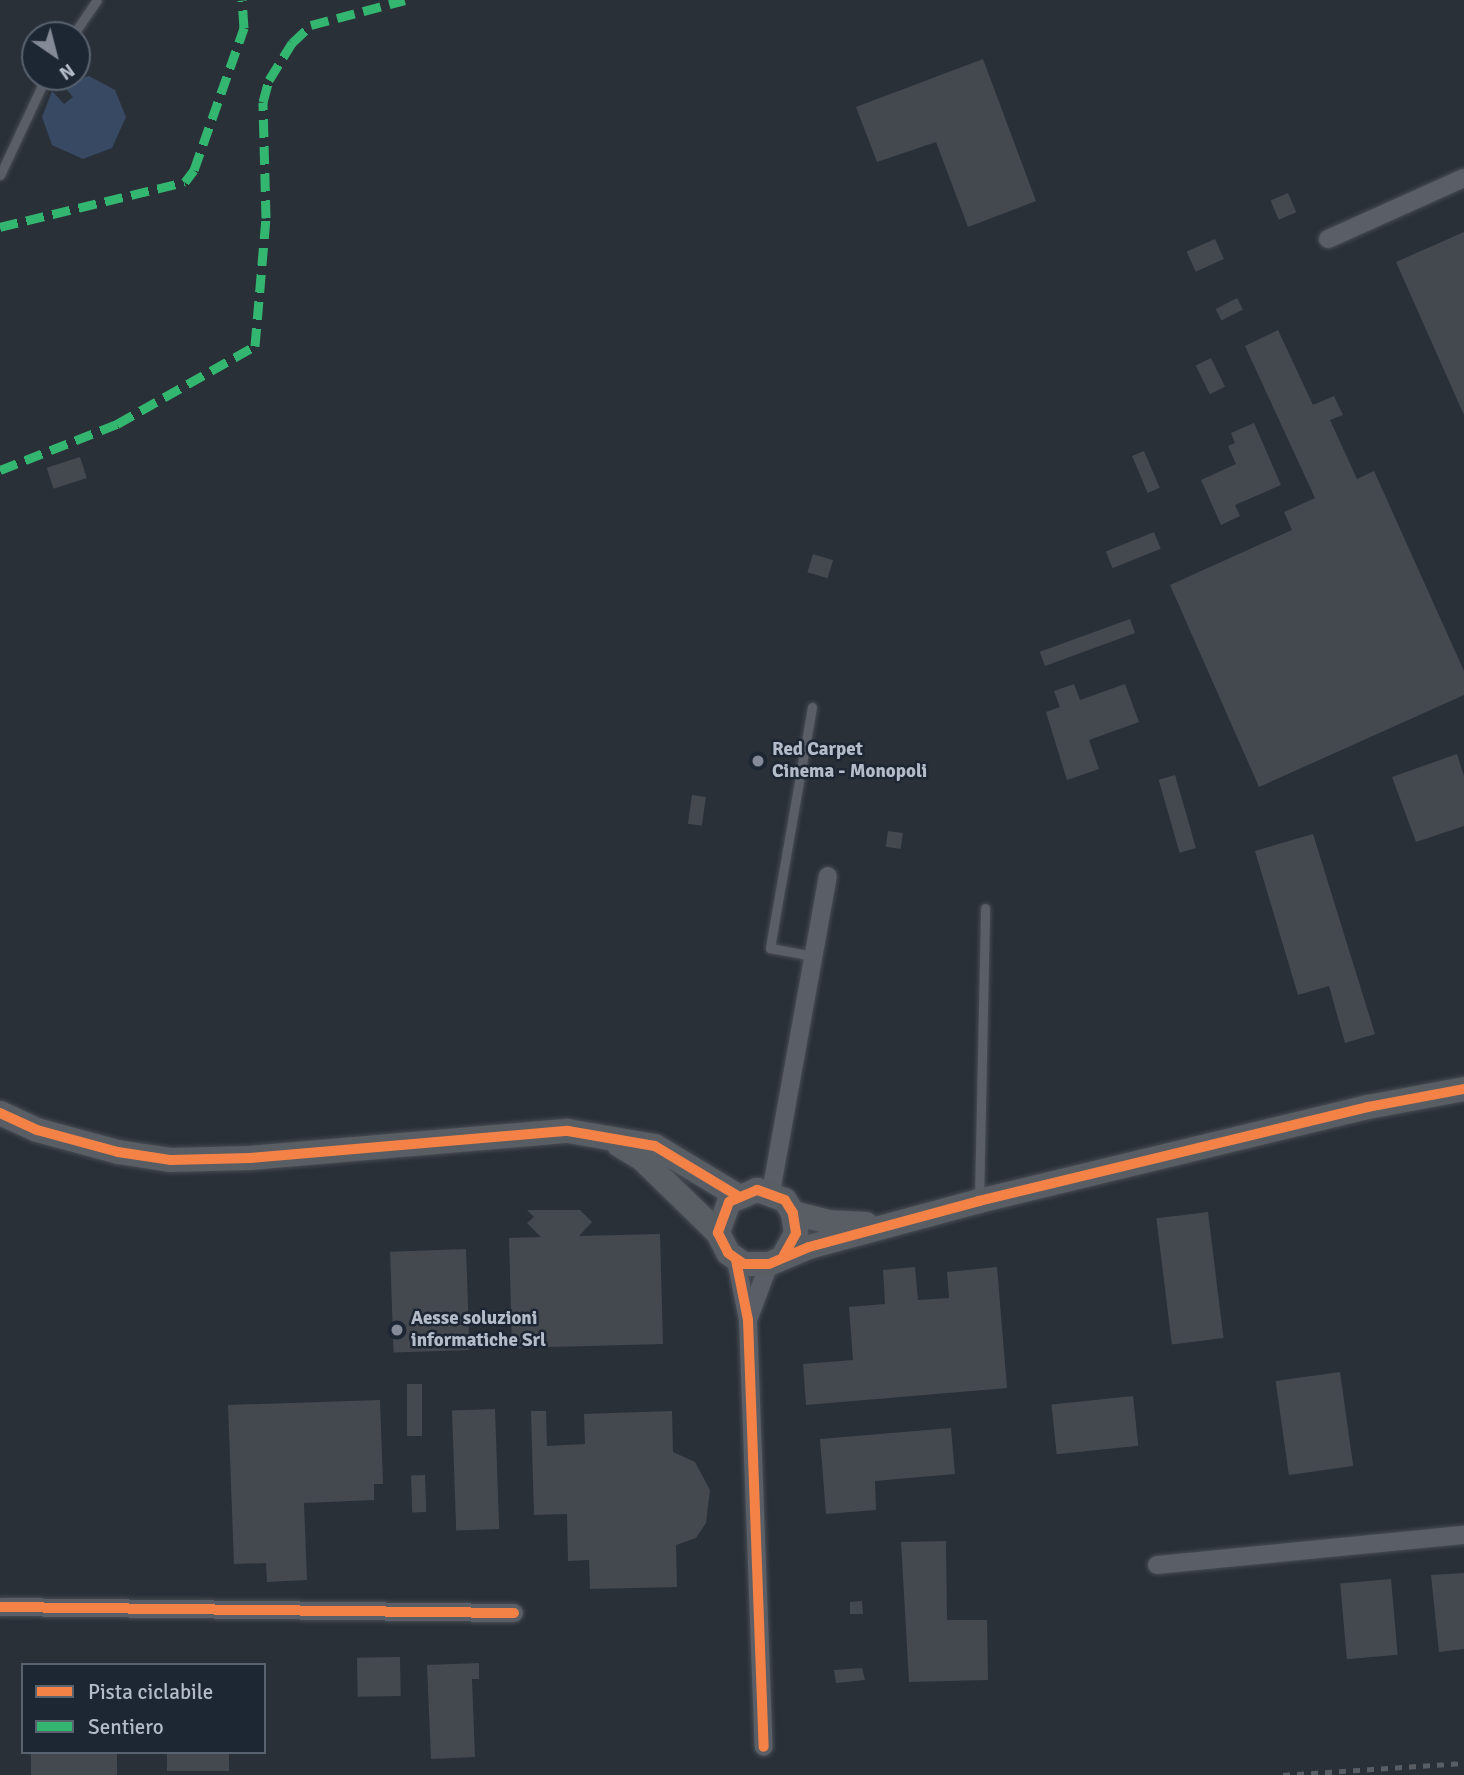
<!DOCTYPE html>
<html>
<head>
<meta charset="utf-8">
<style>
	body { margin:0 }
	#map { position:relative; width:1464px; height:1775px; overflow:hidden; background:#2a3038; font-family:Signika,sans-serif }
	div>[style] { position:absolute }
	.water>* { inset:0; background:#384963 }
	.building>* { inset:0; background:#444950; transform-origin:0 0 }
	.roads { filter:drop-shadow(0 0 2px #484c53) drop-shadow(0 0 2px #484c53) }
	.lane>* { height:9px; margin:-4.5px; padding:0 4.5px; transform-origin:4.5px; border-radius:4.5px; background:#5a5e66 }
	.street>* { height:18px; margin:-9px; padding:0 9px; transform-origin:9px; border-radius:9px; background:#5a5e66 }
	.secondary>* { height:24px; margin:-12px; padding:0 12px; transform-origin:12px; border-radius:12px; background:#595d64 }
	.rail>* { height:5px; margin-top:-2.5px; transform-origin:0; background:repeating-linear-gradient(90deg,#595d64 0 7px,transparent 0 14px) }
	.quiet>* { height:9px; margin-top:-4.5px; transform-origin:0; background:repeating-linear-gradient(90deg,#33b770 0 18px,transparent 0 27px) }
	.cycleway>* { height:10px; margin:-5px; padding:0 5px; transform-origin:5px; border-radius:5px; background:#f48246 }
	.dots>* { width:19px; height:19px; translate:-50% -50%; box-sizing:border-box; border:4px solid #1d2633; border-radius:50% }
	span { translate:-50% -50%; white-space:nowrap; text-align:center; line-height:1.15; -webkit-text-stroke:5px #1d2633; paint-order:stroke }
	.poi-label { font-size:19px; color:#b4bcc9; font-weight:700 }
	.left { translate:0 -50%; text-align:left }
	.legend { position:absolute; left:21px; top:1663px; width:245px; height:91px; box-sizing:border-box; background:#1d2633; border:2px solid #59626f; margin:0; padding:9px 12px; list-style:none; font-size:21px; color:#b4bcc9 }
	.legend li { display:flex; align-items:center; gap:14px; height:35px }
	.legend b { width:35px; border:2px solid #59626f }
	.north { position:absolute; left:21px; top:21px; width:70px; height:70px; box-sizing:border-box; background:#1d2633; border:2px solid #59626f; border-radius:50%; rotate:145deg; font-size:19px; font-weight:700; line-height:28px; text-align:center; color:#b4bcc9 }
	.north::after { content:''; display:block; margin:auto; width:24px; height:32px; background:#848b96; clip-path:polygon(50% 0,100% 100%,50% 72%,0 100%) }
</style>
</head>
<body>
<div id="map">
	<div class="water">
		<div style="clip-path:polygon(89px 76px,115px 90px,126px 117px,112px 148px,83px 159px,52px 145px,42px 117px,52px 91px,64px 104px,73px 97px,61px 83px)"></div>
	</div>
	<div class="building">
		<div style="clip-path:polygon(983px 59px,1036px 201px,968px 227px,936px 142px,877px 162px,856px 107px)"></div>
		<div style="left:1288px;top:193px;width:21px;height:19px;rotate:67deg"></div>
		<div style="clip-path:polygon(1464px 232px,1464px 415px,1396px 262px)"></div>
		<div style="left:1215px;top:239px;width:22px;height:31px;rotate:66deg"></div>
		<div style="left:1237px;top:298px;width:13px;height:24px;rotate:63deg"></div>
		<div style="clip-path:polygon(1278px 330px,1313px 405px,1334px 396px,1343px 415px,1330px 420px,1357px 479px,1374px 471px,1464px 671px,1464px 695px,1259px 787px,1170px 585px,1292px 530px,1284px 512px,1315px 498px,1245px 346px)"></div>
		<div style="left:1211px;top:358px;width:32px;height:17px;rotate:64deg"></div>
		<div style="clip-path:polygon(1254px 423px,1281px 485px,1235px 505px,1240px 516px,1221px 525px,1201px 480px,1236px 464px,1228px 446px,1235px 443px,1231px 433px)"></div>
		<div style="left:1144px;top:451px;width:40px;height:13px;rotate:67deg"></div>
		<div style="left:80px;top:457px;width:22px;height:35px;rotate:72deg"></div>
		<div style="left:1154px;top:532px;width:18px;height:52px;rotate:68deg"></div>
		<div style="left:813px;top:554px;width:21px;height:19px;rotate:17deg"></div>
		<div style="left:1130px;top:619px;width:15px;height:96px;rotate:70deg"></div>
		<div style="clip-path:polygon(1074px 684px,1080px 700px,1125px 684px,1139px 722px,1089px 740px,1099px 769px,1067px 780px,1046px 712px,1060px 707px,1054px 691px)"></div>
		<div style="clip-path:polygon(1457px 754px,1464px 776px,1464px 826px,1416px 842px,1392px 777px)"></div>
		<div style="left:1175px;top:775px;width:76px;height:17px;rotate:74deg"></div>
		<div style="left:692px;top:795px;width:14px;height:29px;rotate:8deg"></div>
		<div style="left:888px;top:831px;width:15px;height:16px;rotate:8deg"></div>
		<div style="clip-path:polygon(1313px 834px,1375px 1034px,1345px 1043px,1329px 986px,1298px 995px,1255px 851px)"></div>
		<div style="clip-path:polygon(527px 1210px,580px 1210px,592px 1222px,579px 1236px,660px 1234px,663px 1344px,512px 1348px,509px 1238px,541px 1237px,527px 1223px,534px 1217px)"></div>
		<div style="left:1208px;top:1212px;width:127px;height:52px;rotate:83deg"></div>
		<div style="left:466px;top:1249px;width:101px;height:76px;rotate:88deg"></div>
		<div style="clip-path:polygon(915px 1267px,918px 1300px,949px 1298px,947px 1272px,997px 1267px,1007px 1388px,806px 1405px,803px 1364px,853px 1360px,849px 1307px,885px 1304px,883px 1270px)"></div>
		<div style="left:1340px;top:1372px;width:95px;height:65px;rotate:82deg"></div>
		<div style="left:407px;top:1384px;width:15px;height:52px"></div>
		<div style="left:1133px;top:1396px;width:50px;height:82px;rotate:84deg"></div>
		<div style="clip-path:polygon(380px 1400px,383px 1484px,374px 1484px,374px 1500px,304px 1503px,307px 1580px,267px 1582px,266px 1563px,234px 1564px,228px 1405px)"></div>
		<div style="left:495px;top:1409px;width:120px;height:43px;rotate:88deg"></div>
		<div style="clip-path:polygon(531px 1411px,546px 1411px,547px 1446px,585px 1444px,584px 1414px,672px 1411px,673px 1452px,695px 1462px,710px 1490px,706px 1523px,696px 1538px,676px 1545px,677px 1587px,590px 1589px,589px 1560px,568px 1561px,567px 1514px,534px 1515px)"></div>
		<div style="clip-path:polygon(951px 1428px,955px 1474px,875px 1481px,876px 1510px,826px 1514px,820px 1439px)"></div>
		<div style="left:425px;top:1475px;width:37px;height:14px;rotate:88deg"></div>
		<div style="clip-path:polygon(946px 1541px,947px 1620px,987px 1620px,988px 1680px,909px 1682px,901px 1542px)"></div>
		<div style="clip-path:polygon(1464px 1573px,1464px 1649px,1439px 1652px,1431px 1575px)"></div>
		<div style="left:1391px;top:1579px;width:76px;height:51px;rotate:85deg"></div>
		<div style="clip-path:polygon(862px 1601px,863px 1614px,850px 1614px,850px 1602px)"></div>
		<div style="left:400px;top:1657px;width:39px;height:43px;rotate:89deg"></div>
		<div style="clip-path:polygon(479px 1663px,479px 1679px,472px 1679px,475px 1757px,431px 1759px,427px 1665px)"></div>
		<div style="clip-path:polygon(862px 1668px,865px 1680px,836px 1683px,834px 1670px)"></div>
		<div style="left:31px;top:1752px;width:86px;height:23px"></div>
		<div style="left:167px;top:1752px;width:62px;height:19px"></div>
	</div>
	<div class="roads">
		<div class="lane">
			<div style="left:73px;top:35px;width:42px;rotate:-55.6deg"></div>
			<div style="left:0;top:175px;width:108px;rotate:-64.9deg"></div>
			<div style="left:812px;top:707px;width:245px;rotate:99.9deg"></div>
			<div style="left:770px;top:948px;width:44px;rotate:10.5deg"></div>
			<div style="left:979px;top:1200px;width:292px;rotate:-88.8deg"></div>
		</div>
		<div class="street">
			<div style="left:1328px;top:239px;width:149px;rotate:-24.2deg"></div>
			<div style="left:771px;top:1192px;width:321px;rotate:-79.8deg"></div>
			<div style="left:736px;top:1260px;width:61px;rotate:78.7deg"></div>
			<div style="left:748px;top:1320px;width:427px;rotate:87.9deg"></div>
			<div style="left:748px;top:1320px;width:60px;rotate:-69.4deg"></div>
			<div style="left:1157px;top:1565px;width:308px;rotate:-5.6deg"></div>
			<div style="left:0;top:1607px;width:514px;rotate:0.67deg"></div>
		</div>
		<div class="secondary">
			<div style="left:0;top:1113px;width:41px;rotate:24.7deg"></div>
			<div style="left:37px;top:1130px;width:84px;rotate:15.2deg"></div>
			<div style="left:118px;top:1152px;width:54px;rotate:8.6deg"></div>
			<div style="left:171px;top:1160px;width:79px;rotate:-1.5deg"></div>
			<div style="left:250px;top:1158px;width:319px;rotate:-4.9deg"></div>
			<div style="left:568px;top:1131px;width:88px;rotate:9.8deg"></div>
			<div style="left:655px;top:1146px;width:97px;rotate:31.1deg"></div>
			<div style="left:619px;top:1145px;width:26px;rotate:31deg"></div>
			<div style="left:641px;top:1158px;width:107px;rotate:44.2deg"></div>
			<div style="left:793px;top:1213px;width:36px;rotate:14deg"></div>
			<div style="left:828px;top:1222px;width:38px;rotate:3deg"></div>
			<div style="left:784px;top:1255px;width:25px;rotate:-61deg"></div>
			<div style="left:796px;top:1233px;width:20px;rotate:-99deg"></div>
			<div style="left:793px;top:1213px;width:15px;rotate:-122deg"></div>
			<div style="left:785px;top:1200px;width:30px;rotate:-160deg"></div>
			<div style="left:757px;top:1190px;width:30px;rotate:157deg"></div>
			<div style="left:729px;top:1202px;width:33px;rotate:110deg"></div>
			<div style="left:718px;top:1233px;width:22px;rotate:63deg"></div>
			<div style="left:728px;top:1253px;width:19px;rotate:35deg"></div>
			<div style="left:744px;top:1264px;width:25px"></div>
			<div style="left:769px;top:1264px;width:43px;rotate:-23deg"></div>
			<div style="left:809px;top:1247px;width:176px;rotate:-15.1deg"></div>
			<div style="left:979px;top:1201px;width:400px;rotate:-13.6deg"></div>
			<div style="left:1368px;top:1107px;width:98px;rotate:-10.6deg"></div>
		</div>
	</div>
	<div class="rail">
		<div style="left:1283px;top:1775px;width:181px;rotate:-3.8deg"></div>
	</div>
	<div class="quiet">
		<div style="left:0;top:227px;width:190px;rotate:-13.7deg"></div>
		<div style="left:185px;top:182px;width:15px;rotate:-53deg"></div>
		<div style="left:194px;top:170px;width:151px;rotate:-70.6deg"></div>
		<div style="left:244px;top:28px;width:28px;rotate:-94deg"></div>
		<div style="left:0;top:470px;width:126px;rotate:-21.5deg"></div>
		<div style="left:117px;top:424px;width:159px;rotate:-29.5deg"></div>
		<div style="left:255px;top:346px;width:128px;rotate:-85.1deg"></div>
		<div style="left:266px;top:218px;width:116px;rotate:-91.5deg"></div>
		<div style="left:263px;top:102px;width:23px;rotate:-75deg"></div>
		<div style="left:269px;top:80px;width:44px;rotate:-58.1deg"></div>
		<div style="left:292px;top:43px;width:26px;rotate:-43deg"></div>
		<div style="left:311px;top:25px;width:97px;rotate:-14.9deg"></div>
	</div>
	<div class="cycleway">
		<div style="left:0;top:1113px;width:41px;rotate:24.7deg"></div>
		<div style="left:37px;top:1130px;width:84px;rotate:15.2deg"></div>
		<div style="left:118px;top:1152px;width:54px;rotate:8.6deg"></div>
		<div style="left:171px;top:1160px;width:79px;rotate:-1.5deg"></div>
		<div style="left:250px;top:1158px;width:319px;rotate:-4.9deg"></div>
		<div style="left:568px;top:1131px;width:88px;rotate:9.8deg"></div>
		<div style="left:655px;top:1146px;width:97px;rotate:31.1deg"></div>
		<div style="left:784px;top:1255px;width:25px;rotate:-61deg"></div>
		<div style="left:796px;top:1233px;width:20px;rotate:-99deg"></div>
		<div style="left:793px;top:1213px;width:15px;rotate:-122deg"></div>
		<div style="left:785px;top:1200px;width:30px;rotate:-160deg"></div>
		<div style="left:757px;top:1190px;width:30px;rotate:157deg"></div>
		<div style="left:729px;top:1202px;width:33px;rotate:110deg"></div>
		<div style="left:718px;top:1233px;width:22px;rotate:63deg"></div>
		<div style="left:728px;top:1253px;width:19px;rotate:35deg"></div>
		<div style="left:744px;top:1264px;width:25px"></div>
		<div style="left:769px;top:1264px;width:43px;rotate:-23deg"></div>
		<div style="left:809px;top:1247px;width:176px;rotate:-15.1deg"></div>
		<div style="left:979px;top:1201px;width:400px;rotate:-13.6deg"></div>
		<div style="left:1368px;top:1107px;width:98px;rotate:-10.6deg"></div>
		<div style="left:736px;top:1260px;width:61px;rotate:78.7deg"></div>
		<div style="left:748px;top:1320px;width:427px;rotate:87.9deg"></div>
		<div style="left:0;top:1607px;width:514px;rotate:0.67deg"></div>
	</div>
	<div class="dots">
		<div style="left:758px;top:761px;background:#848b96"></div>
		<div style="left:397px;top:1330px;background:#848b96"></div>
	</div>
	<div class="poi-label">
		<span class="left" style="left:772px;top:761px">Red Carpet<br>Cinema - Monopoli</span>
		<span class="left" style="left:411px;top:1330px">Aesse soluzioni<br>informatiche Srl</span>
	</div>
	<ul class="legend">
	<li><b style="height:9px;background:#f48246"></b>Pista ciclabile</li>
	<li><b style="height:9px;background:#33b770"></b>Sentiero</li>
	</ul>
	<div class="north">N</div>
</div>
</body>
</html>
